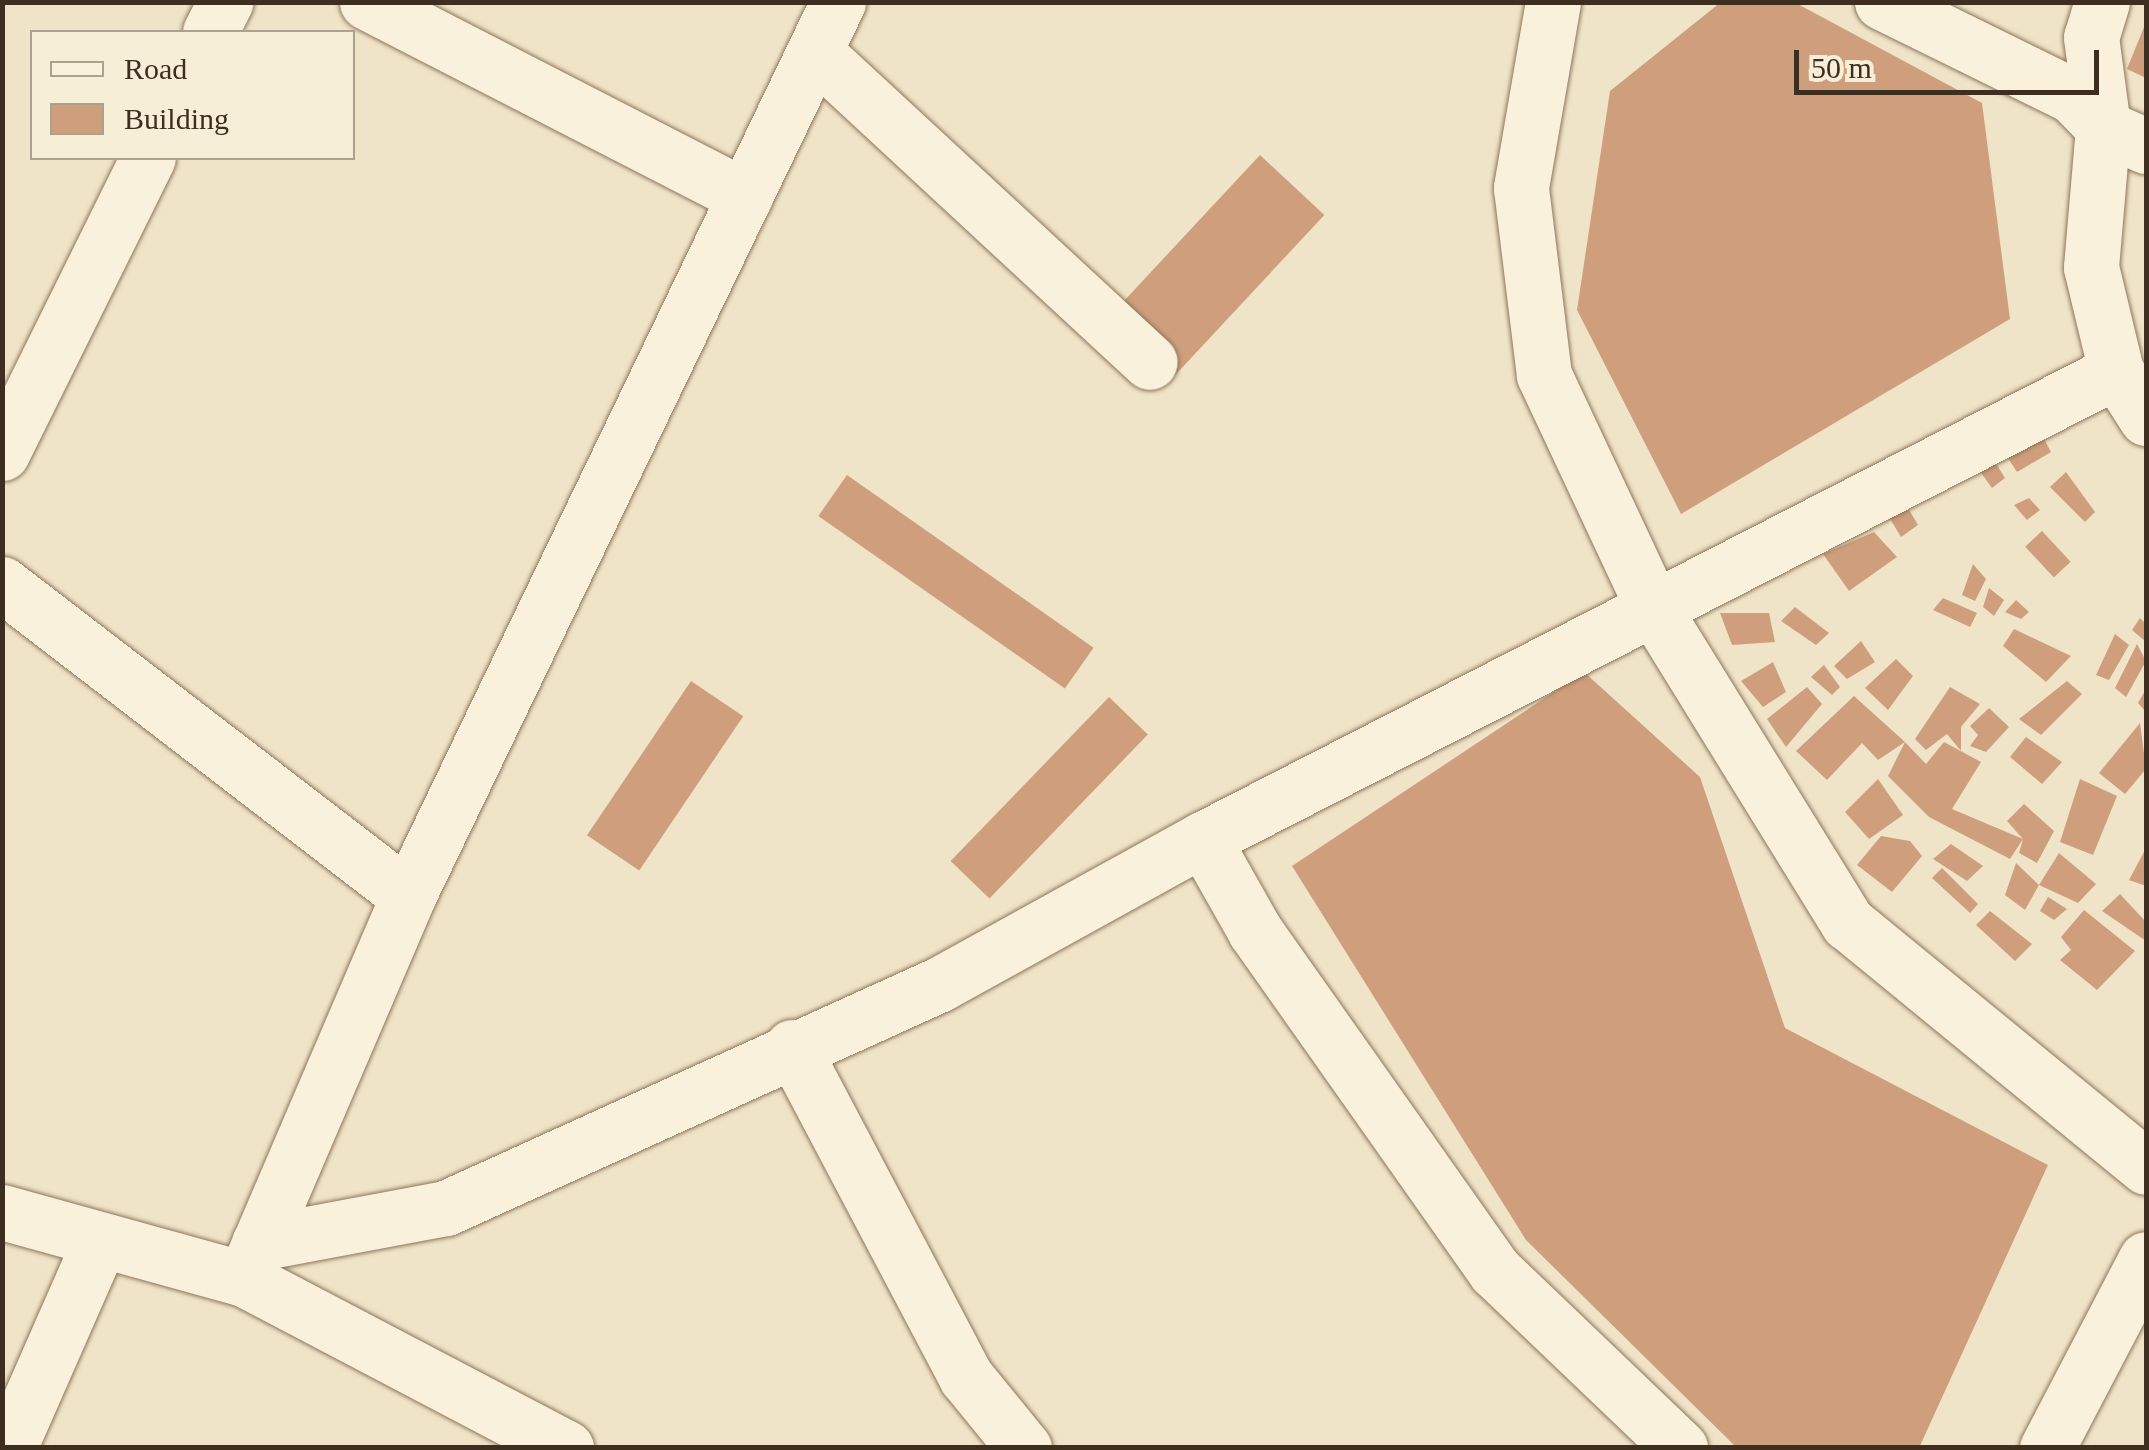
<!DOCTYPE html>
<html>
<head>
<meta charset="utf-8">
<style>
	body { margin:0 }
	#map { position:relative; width:2149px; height:1450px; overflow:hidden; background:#f0e4c8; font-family:Georgia,serif }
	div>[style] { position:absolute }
	.building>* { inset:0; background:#cf9f7d; transform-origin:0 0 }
	.roads { filter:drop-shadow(0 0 2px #8d765c) drop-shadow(0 0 2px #8d765c) }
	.minor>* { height:55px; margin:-27.5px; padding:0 27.5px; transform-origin:27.5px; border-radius:27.5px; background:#faf1dc }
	span { translate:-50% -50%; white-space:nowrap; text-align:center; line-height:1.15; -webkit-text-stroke:9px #f7eed8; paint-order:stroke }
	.frame { position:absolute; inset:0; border:5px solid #3d2e20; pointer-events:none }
	.legend { position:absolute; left:30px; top:30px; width:325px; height:130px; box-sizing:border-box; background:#f7eed8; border:2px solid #ada18e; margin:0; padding:12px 18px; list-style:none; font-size:30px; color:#3d2e20 }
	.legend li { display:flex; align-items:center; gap:20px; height:50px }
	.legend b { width:50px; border:2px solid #ada18e }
	.scale { position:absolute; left:1794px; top:50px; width:305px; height:45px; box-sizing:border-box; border:5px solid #3d2e20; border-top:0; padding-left:12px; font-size:30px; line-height:35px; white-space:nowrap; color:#3d2e20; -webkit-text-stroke:8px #f7eed8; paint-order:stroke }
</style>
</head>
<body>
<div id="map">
	<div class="building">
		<div style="clip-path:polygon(1721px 2px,1794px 2px,1982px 103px,2010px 319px,1681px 514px,1577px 310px,1610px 91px)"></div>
		<div style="clip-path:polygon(2146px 22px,2146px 78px,2127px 69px)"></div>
		<div style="left:1260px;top:155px;width:88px;height:219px;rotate:43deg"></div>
		<div style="clip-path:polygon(2036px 424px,2051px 452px,2017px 472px,2004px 452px)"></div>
		<div style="clip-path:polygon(1974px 463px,1997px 465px,2005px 478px,1992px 488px)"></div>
		<div style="clip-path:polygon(2066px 472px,2095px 512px,2085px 522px,2050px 487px)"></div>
		<div style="left:847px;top:475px;width:301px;height:50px;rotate:35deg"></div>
		<div style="clip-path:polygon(2029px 498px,2040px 510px,2027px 520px,2014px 505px)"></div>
		<div style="clip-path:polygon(1908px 508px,1918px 525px,1901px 537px,1889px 517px)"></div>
		<div style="left:2042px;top:531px;width:42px;height:23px;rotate:47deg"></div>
		<div style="clip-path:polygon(1874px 532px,1897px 557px,1849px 591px,1823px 554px)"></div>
		<div style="clip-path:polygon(1973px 564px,1986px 579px,1975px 601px,1962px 595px)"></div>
		<div style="clip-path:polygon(1989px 588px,2004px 600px,1994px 616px,1983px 607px)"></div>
		<div style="clip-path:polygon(1943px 598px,1977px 613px,1970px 627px,1933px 610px)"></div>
		<div style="clip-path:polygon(2016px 600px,2029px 612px,2021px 619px,2005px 612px)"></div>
		<div style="clip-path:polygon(1795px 607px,1829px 633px,1816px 645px,1781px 621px)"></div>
		<div style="clip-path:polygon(1720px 613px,1769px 613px,1775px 642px,1732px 645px)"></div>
		<div style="clip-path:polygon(2140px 618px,2146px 624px,2146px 642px,2132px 630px)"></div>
		<div style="clip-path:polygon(2014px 629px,2071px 656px,2046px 682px,2003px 646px)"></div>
		<div style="clip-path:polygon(2115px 634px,2129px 645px,2109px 680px,2096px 675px)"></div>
		<div style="clip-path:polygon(1861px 641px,1875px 662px,1847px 679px,1834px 666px)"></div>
		<div style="clip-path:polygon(2137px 644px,2146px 661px,2126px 697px,2115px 688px)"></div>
		<div style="clip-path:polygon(1896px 659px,1913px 676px,1888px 710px,1865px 688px)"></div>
		<div style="clip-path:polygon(1773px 662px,1786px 692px,1763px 707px,1741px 681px)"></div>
		<div style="clip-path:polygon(1824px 665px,1840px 687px,1832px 695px,1811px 677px)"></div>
		<div style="clip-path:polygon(1584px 672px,1700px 777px,1785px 1028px,2048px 1165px,1919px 1448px,1737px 1448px,1526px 1240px,1292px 866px)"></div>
		<div style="left:691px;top:681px;width:63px;height:186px;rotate:34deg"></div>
		<div style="clip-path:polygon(2067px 681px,2082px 694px,2041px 735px,2019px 719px)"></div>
		<div style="clip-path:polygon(1807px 687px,1822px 704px,1786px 747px,1767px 719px)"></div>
		<div style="clip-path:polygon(1950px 687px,1980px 704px,1961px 727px,1961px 751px,1947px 734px,1926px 750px,1915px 739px)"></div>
		<div style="clip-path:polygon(2146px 689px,2146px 712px,2138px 703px)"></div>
		<div style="clip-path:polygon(1854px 696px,1905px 742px,1926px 764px,1944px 742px,1981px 762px,1952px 809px,2023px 839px,2007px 821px,2024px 804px,2054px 831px,2037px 863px,2019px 853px,2023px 839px,2010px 859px,1929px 817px,1888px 776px,1905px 742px,1878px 760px,1862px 743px,1827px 780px,1796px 751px)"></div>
		<div style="left:1109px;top:697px;width:54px;height:228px;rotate:44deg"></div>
		<div style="clip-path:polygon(1989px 708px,2009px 727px,1986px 752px,1970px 746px,1978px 735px,1970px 726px)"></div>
		<div style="clip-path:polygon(2140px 723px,2146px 769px,2125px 794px,2099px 773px)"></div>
		<div style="clip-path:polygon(2026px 737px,2062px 762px,2042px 784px,2010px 757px)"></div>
		<div style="clip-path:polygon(1878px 779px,1903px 815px,1869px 839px,1845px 812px)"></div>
		<div style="clip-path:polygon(2080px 779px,2117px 796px,2093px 855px,2060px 842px)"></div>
		<div style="clip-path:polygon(1881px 836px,1910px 841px,1922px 856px,1892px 892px,1857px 865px)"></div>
		<div style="clip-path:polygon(1951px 844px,1983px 866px,1967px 881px,1933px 859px)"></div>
		<div style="clip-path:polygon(2146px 848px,2146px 886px,2129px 880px)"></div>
		<div style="clip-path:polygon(2059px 853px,2096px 884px,2078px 903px,2039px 885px)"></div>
		<div style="clip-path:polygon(2016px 863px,2039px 885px,2025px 910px,2005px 895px)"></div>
		<div style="clip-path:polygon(1942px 868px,1978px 904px,1970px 913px,1932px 878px)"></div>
		<div style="clip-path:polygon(2120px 894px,2146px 922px,2146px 941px,2102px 911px)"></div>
		<div style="clip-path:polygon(2048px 897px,2067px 909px,2054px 920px,2040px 911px)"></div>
		<div style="clip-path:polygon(2084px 910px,2135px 951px,2097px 990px,2060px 960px,2071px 950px,2061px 937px)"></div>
		<div style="clip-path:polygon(1990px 911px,2032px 944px,2015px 961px,1976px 925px)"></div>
	</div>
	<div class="roads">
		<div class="minor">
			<div style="left:367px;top:2px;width:425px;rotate:27.2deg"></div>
			<div style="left:1553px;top:2px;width:189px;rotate:99.8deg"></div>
			<div style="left:1521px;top:188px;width:188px;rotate:83deg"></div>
			<div style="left:1544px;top:375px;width:255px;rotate:64.9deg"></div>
			<div style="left:1652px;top:606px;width:373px;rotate:58.3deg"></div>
			<div style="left:1848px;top:923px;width:385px;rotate:39.3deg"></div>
			<div style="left:1882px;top:2px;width:213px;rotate:26.2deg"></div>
			<div style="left:2073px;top:96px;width:43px;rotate:45.9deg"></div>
			<div style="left:2103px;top:127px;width:47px;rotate:23.8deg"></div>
			<div style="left:2102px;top:2px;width:37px;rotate:107deg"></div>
			<div style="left:2091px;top:37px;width:91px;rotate:82.4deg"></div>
			<div style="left:2103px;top:127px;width:141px;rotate:94.9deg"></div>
			<div style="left:2091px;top:267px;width:107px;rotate:76.5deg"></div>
			<div style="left:2116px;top:371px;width:56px;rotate:57.4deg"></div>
			<div style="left:210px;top:32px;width:34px;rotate:-63deg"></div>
			<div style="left:815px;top:52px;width:456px;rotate:42.8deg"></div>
			<div style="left:2px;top:453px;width:329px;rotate:-63.7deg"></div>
			<div style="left:2px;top:584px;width:512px;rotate:37.54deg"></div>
			<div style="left:1203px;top:839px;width:106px;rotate:60.5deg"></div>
			<div style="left:1255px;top:931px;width:416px;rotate:54.8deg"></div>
			<div style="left:1495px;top:1271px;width:256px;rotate:43.7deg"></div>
			<div style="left:792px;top:1047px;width:373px;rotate:62.2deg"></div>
			<div style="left:966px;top:1377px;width:92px;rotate:50.8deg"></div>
			<div style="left:2px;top:1212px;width:251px;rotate:15.5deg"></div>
			<div style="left:244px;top:1279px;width:364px;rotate:27.7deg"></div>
			<div style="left:259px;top:1243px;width:190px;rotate:-10.6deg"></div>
			<div style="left:446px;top:1208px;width:542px;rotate:-24.39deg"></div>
			<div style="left:940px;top:984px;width:300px;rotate:-28.9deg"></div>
			<div style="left:1203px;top:839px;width:1026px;rotate:-27.14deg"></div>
			<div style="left:244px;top:1279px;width:417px;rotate:-66.8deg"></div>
			<div style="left:408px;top:896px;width:992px;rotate:-64.31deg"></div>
			<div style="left:9px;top:1448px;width:222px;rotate:-66.3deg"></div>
			<div style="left:2047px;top:1448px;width:213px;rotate:-62.4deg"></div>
		</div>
	</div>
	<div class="frame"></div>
	<ul class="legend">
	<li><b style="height:12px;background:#faf1dc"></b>Road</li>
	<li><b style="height:28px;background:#cf9f7d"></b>Building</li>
	</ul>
	<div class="scale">50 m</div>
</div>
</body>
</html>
